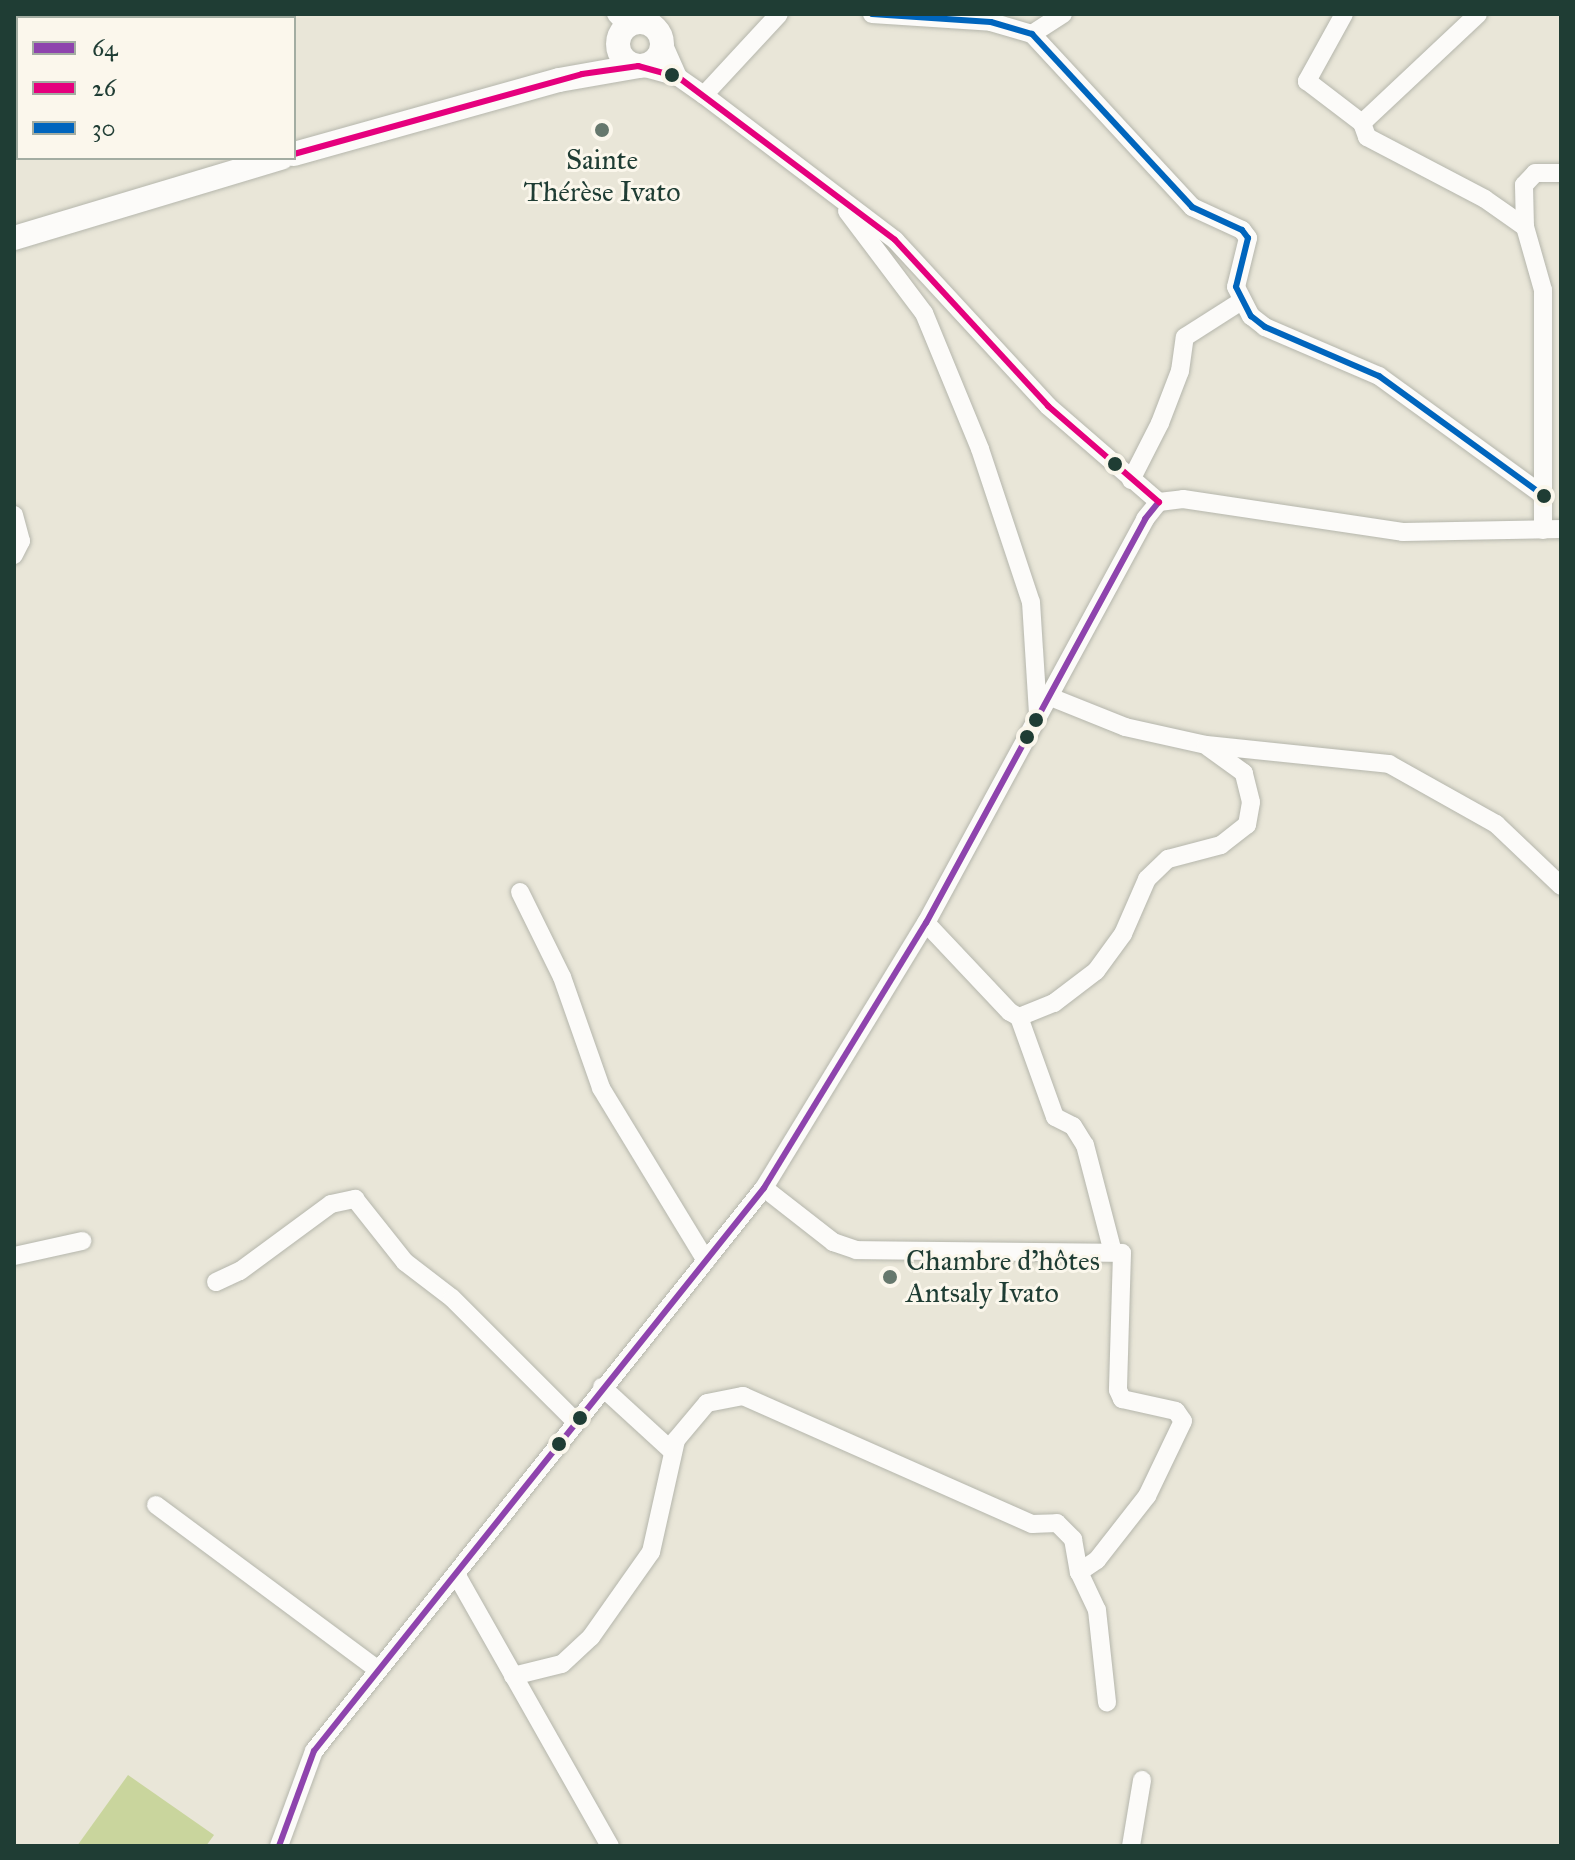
<!DOCTYPE html>
<html>
<head>
<meta charset="utf-8">
<style>
	body { margin:0 }
	#map { position:relative; width:1575px; height:1860px; overflow:hidden; background:#e9e6d8; font-family:"IM FELL Great Primer",serif }
	div>[style] { position:absolute }
	.green>* { inset:0; background:#c9d59d }
	.roads { filter:drop-shadow(0 0 2px #b5b6ac) drop-shadow(0 0 2px #b5b6ac) }
	.minor>* { height:18px; margin:-9px; padding:0 9px; transform-origin:9px; border-radius:9px; background:#fcfbf9 }
	.major>* { height:24px; margin:-12px; padding:0 12px; transform-origin:12px; border-radius:12px; background:#fcfbf9 }
	.major>.ring { margin:-12px; padding:0; box-sizing:content-box; background:none; border:24px solid #fcfbf9; border-radius:50% }
	.bus-1>* { height:6px; margin:-3px; padding:0 3px; transform-origin:3px; border-radius:3px; background:#8e44ad }
	.bus-2>* { height:6px; margin:-3px; padding:0 3px; transform-origin:3px; border-radius:3px; background:#e5007d }
	.bus-3>* { height:6px; margin:-3px; padding:0 3px; transform-origin:3px; border-radius:3px; background:#0065bd }
	.dots>* { width:22px; height:22px; translate:-50% -50%; box-sizing:border-box; border:4px solid #fbf7ec; border-radius:50% }
	span { translate:-50% -50%; white-space:nowrap; text-align:center; line-height:1.15; -webkit-text-stroke:6px #fbf7ec; paint-order:stroke }
	.poi-label { font-size:28px; color:#1f3d34 }
	.left { translate:0 -50%; text-align:left }
	.frame { position:absolute; inset:0; border:16px solid #1f3d34; pointer-events:none }
	.legend { position:absolute; left:16px; top:16px; width:280px; height:144px; box-sizing:border-box; background:#fbf7ec; border:2px solid #a3ada2; margin:0; padding:10px 14px; list-style:none; font-size:24px; color:#1f3d34 }
	.legend li { display:flex; align-items:center; gap:16px; height:40px }
	.legend b { width:40px; border:2px solid #a3ada2 }
</style>
</head>
<body>
<div id="map">
	<div class="green">
		<div style="clip-path:polygon(128px 1775px,214px 1835px,206px 1846px,77px 1846px)"></div>
	</div>
	<div class="roads">
		<div class="minor">
			<div style="left:616px;top:14px;width:16px;rotate:47deg"></div>
			<div style="left:872px;top:14px;width:119px;rotate:3.8deg"></div>
			<div style="left:991px;top:22px;width:43px;rotate:16.3deg"></div>
			<div style="left:1032px;top:34px;width:236px;rotate:47.2deg"></div>
			<div style="left:1192px;top:207px;width:55px;rotate:24.7deg"></div>
			<div style="left:1242px;top:230px;width:10px;rotate:53deg"></div>
			<div style="left:1248px;top:238px;width:50px;rotate:103.8deg"></div>
			<div style="left:1236px;top:287px;width:33px;rotate:63deg"></div>
			<div style="left:1251px;top:316px;width:18px;rotate:38deg"></div>
			<div style="left:1265px;top:327px;width:124px;rotate:23.3deg"></div>
			<div style="left:1379px;top:376px;width:204px;rotate:36deg"></div>
			<div style="left:1344px;top:14px;width:77px;rotate:118.9deg"></div>
			<div style="left:1307px;top:81px;width:69px;rotate:37.4deg"></div>
			<div style="left:1362px;top:123px;width:15px;rotate:70deg"></div>
			<div style="left:1367px;top:137px;width:133px;rotate:27.7deg"></div>
			<div style="left:1485px;top:199px;width:49px;rotate:35deg"></div>
			<div style="left:1032px;top:34px;width:37px;rotate:-33deg"></div>
			<div style="left:663px;top:43px;width:37px;rotate:66deg"></div>
			<div style="left:638px;top:66px;width:41px;rotate:15.4deg"></div>
			<div style="left:678px;top:77px;width:32px;rotate:35deg"></div>
			<div style="left:704px;top:95px;width:240px;rotate:37.2deg"></div>
			<div style="left:895px;top:240px;width:226px;rotate:47.3deg"></div>
			<div style="left:1048px;top:406px;width:147px;rotate:40.9deg"></div>
			<div style="left:704px;top:95px;width:110px;rotate:-47.2deg"></div>
			<div style="left:1362px;top:123px;width:159px;rotate:-43.2deg"></div>
			<div style="left:847px;top:211px;width:128px;rotate:53deg"></div>
			<div style="left:924px;top:313px;width:147px;rotate:67.6deg"></div>
			<div style="left:980px;top:449px;width:161px;rotate:71.6deg"></div>
			<div style="left:1031px;top:602px;width:112px;rotate:86.4deg"></div>
			<div style="left:1131px;top:480px;width:64px;rotate:-63deg"></div>
			<div style="left:1160px;top:423px;width:56px;rotate:-69deg"></div>
			<div style="left:1180px;top:371px;width:34px;rotate:-82deg"></div>
			<div style="left:1185px;top:337px;width:65px;rotate:-32.5deg"></div>
			<div style="left:1159px;top:502px;width:24px;rotate:-7deg"></div>
			<div style="left:1183px;top:499px;width:222px;rotate:8.5deg"></div>
			<div style="left:1403px;top:532px;width:158px;rotate:-1.1deg"></div>
			<div style="left:14px;top:515px;width:27px;rotate:75deg"></div>
			<div style="left:21px;top:541px;width:16px;rotate:117deg"></div>
			<div style="left:1543px;top:530px;width:240px;rotate:-90deg"></div>
			<div style="left:1543px;top:290px;width:66px;rotate:-105.9deg"></div>
			<div style="left:1525px;top:227px;width:42px;rotate:-91.4deg"></div>
			<div style="left:1524px;top:185px;width:16px;rotate:-47deg"></div>
			<div style="left:1535px;top:173px;width:26px"></div>
			<div style="left:1048px;top:696px;width:83px;rotate:21.9deg"></div>
			<div style="left:1125px;top:727px;width:83px;rotate:12.5deg"></div>
			<div style="left:1206px;top:745px;width:184px;rotate:5.9deg"></div>
			<div style="left:1389px;top:764px;width:123px;rotate:29.3deg"></div>
			<div style="left:1496px;top:824px;width:90px;rotate:43.6deg"></div>
			<div style="left:520px;top:892px;width:95px;rotate:63.7deg"></div>
			<div style="left:562px;top:977px;width:118px;rotate:70.6deg"></div>
			<div style="left:601px;top:1088px;width:202px;rotate:58.7deg"></div>
			<div style="left:926px;top:923px;width:122px;rotate:46.7deg"></div>
			<div style="left:1010px;top:1012px;width:10px;rotate:29deg"></div>
			<div style="left:1019px;top:1017px;width:38px;rotate:-22deg"></div>
			<div style="left:1054px;top:1003px;width:53px;rotate:-37.3deg"></div>
			<div style="left:1096px;top:971px;width:46px;rotate:-53.9deg"></div>
			<div style="left:1123px;top:934px;width:60px;rotate:-66.4deg"></div>
			<div style="left:1147px;top:879px;width:29px;rotate:-44deg"></div>
			<div style="left:1168px;top:859px;width:55px;rotate:-14.8deg"></div>
			<div style="left:1221px;top:845px;width:33px;rotate:-38deg"></div>
			<div style="left:1247px;top:825px;width:23px;rotate:-80deg"></div>
			<div style="left:1251px;top:802px;width:30px;rotate:-104deg"></div>
			<div style="left:1244px;top:773px;width:44px;rotate:-144.2deg"></div>
			<div style="left:1019px;top:1017px;width:106px;rotate:70.2deg"></div>
			<div style="left:1055px;top:1117px;width:20px;rotate:27deg"></div>
			<div style="left:1073px;top:1126px;width:22px;rotate:58deg"></div>
			<div style="left:1085px;top:1145px;width:107px;rotate:75.4deg"></div>
			<div style="left:764px;top:1188px;width:88px;rotate:38deg"></div>
			<div style="left:833px;top:1242px;width:24px;rotate:19deg"></div>
			<div style="left:856px;top:1250px;width:266px;rotate:0.6deg"></div>
			<div style="left:1122px;top:1253px;width:137px;rotate:91.7deg"></div>
			<div style="left:1118px;top:1390px;width:10px;rotate:66deg"></div>
			<div style="left:1122px;top:1399px;width:55px;rotate:12.5deg"></div>
			<div style="left:1176px;top:1411px;width:12px;rotate:55deg"></div>
			<div style="left:1183px;top:1421px;width:83px;rotate:115.6deg"></div>
			<div style="left:1147px;top:1496px;width:81px;rotate:128deg"></div>
			<div style="left:1097px;top:1560px;width:22px;rotate:146deg"></div>
			<div style="left:1079px;top:1572px;width:42px;rotate:64.7deg"></div>
			<div style="left:1097px;top:1610px;width:93px;rotate:83.8deg"></div>
			<div style="left:14px;top:1256px;width:70px;rotate:-12.4deg"></div>
			<div style="left:216px;top:1282px;width:26px;rotate:-25deg"></div>
			<div style="left:240px;top:1271px;width:113px;rotate:-36.4deg"></div>
			<div style="left:331px;top:1204px;width:25px;rotate:-12deg"></div>
			<div style="left:355px;top:1199px;width:80px;rotate:51.6deg"></div>
			<div style="left:405px;top:1262px;width:59px;rotate:37.5deg"></div>
			<div style="left:452px;top:1298px;width:174px;rotate:45deg"></div>
			<div style="left:602px;top:1387px;width:96px;rotate:42.5deg"></div>
			<div style="left:156px;top:1505px;width:275px;rotate:36.6deg"></div>
			<div style="left:456px;top:1574px;width:313px;rotate:60.5deg"></div>
			<div style="left:513px;top:1676px;width:50px;rotate:-13.8deg"></div>
			<div style="left:562px;top:1664px;width:40px;rotate:-43deg"></div>
			<div style="left:591px;top:1637px;width:104px;rotate:-54.8deg"></div>
			<div style="left:651px;top:1552px;width:115px;rotate:-77.4deg"></div>
			<div style="left:676px;top:1440px;width:48px;rotate:-50deg"></div>
			<div style="left:707px;top:1403px;width:37px;rotate:-11deg"></div>
			<div style="left:743px;top:1396px;width:316px;rotate:23.9deg"></div>
			<div style="left:1032px;top:1524px;width:25px;rotate:-2deg"></div>
			<div style="left:1057px;top:1523px;width:23px;rotate:45deg"></div>
			<div style="left:1073px;top:1539px;width:34px;rotate:80deg"></div>
			<div style="left:279px;top:1846px;width:101px;rotate:-69.8deg"></div>
			<div style="left:314px;top:1751px;width:721px;rotate:-51.37deg"></div>
			<div style="left:764px;top:1188px;width:311px;rotate:-58.6deg"></div>
			<div style="left:926px;top:923px;width:460px;rotate:-61.5deg"></div>
			<div style="left:1145px;top:519px;width:22px;rotate:-51deg"></div>
			<div style="left:1131px;top:1846px;width:67px;rotate:-80.5deg"></div>
		</div>
		<div class="major">
			<div class="ring" style="left:618px;top:22px;width:20px;height:20px"></div>
			<div style="left:294px;top:154px;width:275px;rotate:-15.6deg"></div>
			<div style="left:559px;top:80px;width:80px;rotate:-10deg"></div>
			<div style="left:14px;top:238px;width:279px;rotate:-16.7deg"></div>
		</div>
	</div>
	<div class="bus-1">
		<div style="left:279px;top:1846px;width:101px;rotate:-69.8deg"></div>
		<div style="left:314px;top:1751px;width:721px;rotate:-51.37deg"></div>
		<div style="left:764px;top:1188px;width:311px;rotate:-58.6deg"></div>
		<div style="left:926px;top:923px;width:460px;rotate:-61.5deg"></div>
		<div style="left:1145px;top:519px;width:22px;rotate:-51deg"></div>
	</div>
	<div class="bus-2">
		<div style="left:294px;top:154px;width:299px;rotate:-15.5deg"></div>
		<div style="left:582px;top:74px;width:57px;rotate:-8.1deg"></div>
		<div style="left:638px;top:66px;width:41px;rotate:15.4deg"></div>
		<div style="left:678px;top:77px;width:271px;rotate:36.9deg"></div>
		<div style="left:895px;top:240px;width:226px;rotate:47.3deg"></div>
		<div style="left:1048px;top:406px;width:147px;rotate:40.9deg"></div>
	</div>
	<div class="bus-3">
		<div style="left:872px;top:14px;width:119px;rotate:3.8deg"></div>
		<div style="left:991px;top:22px;width:43px;rotate:16.3deg"></div>
		<div style="left:1032px;top:34px;width:236px;rotate:47.2deg"></div>
		<div style="left:1192px;top:207px;width:55px;rotate:24.7deg"></div>
		<div style="left:1242px;top:230px;width:10px;rotate:53deg"></div>
		<div style="left:1248px;top:238px;width:50px;rotate:103.8deg"></div>
		<div style="left:1236px;top:287px;width:33px;rotate:63deg"></div>
		<div style="left:1251px;top:316px;width:18px;rotate:38deg"></div>
		<div style="left:1265px;top:327px;width:124px;rotate:23.3deg"></div>
		<div style="left:1379px;top:376px;width:204px;rotate:36deg"></div>
	</div>
	<div class="dots">
		<div style="left:672px;top:75px;background:#1f3d34"></div>
		<div style="left:602px;top:130px;background:#66786d"></div>
		<div style="left:1115px;top:464px;background:#1f3d34"></div>
		<div style="left:1544px;top:496px;background:#1f3d34"></div>
		<div style="left:1036px;top:720px;background:#1f3d34"></div>
		<div style="left:1027px;top:737px;background:#1f3d34"></div>
		<div style="left:890px;top:1277px;background:#66786d"></div>
		<div style="left:580px;top:1418px;background:#1f3d34"></div>
		<div style="left:559px;top:1444px;background:#1f3d34"></div>
	</div>
	<div class="poi-label">
		<span style="left:602px;top:176px">Sainte<br>Thérèse Ivato</span>
		<span class="left" style="left:906px;top:1277px">Chambre d'hôtes<br>Antsaly Ivato</span>
	</div>
	<div class="frame"></div>
	<ul class="legend">
	<li><b style="height:10px;background:#8e44ad"></b>64</li>
	<li><b style="height:10px;background:#e5007d"></b>26</li>
	<li><b style="height:10px;background:#0065bd"></b>30</li>
	</ul>
</div>
</body>
</html>
